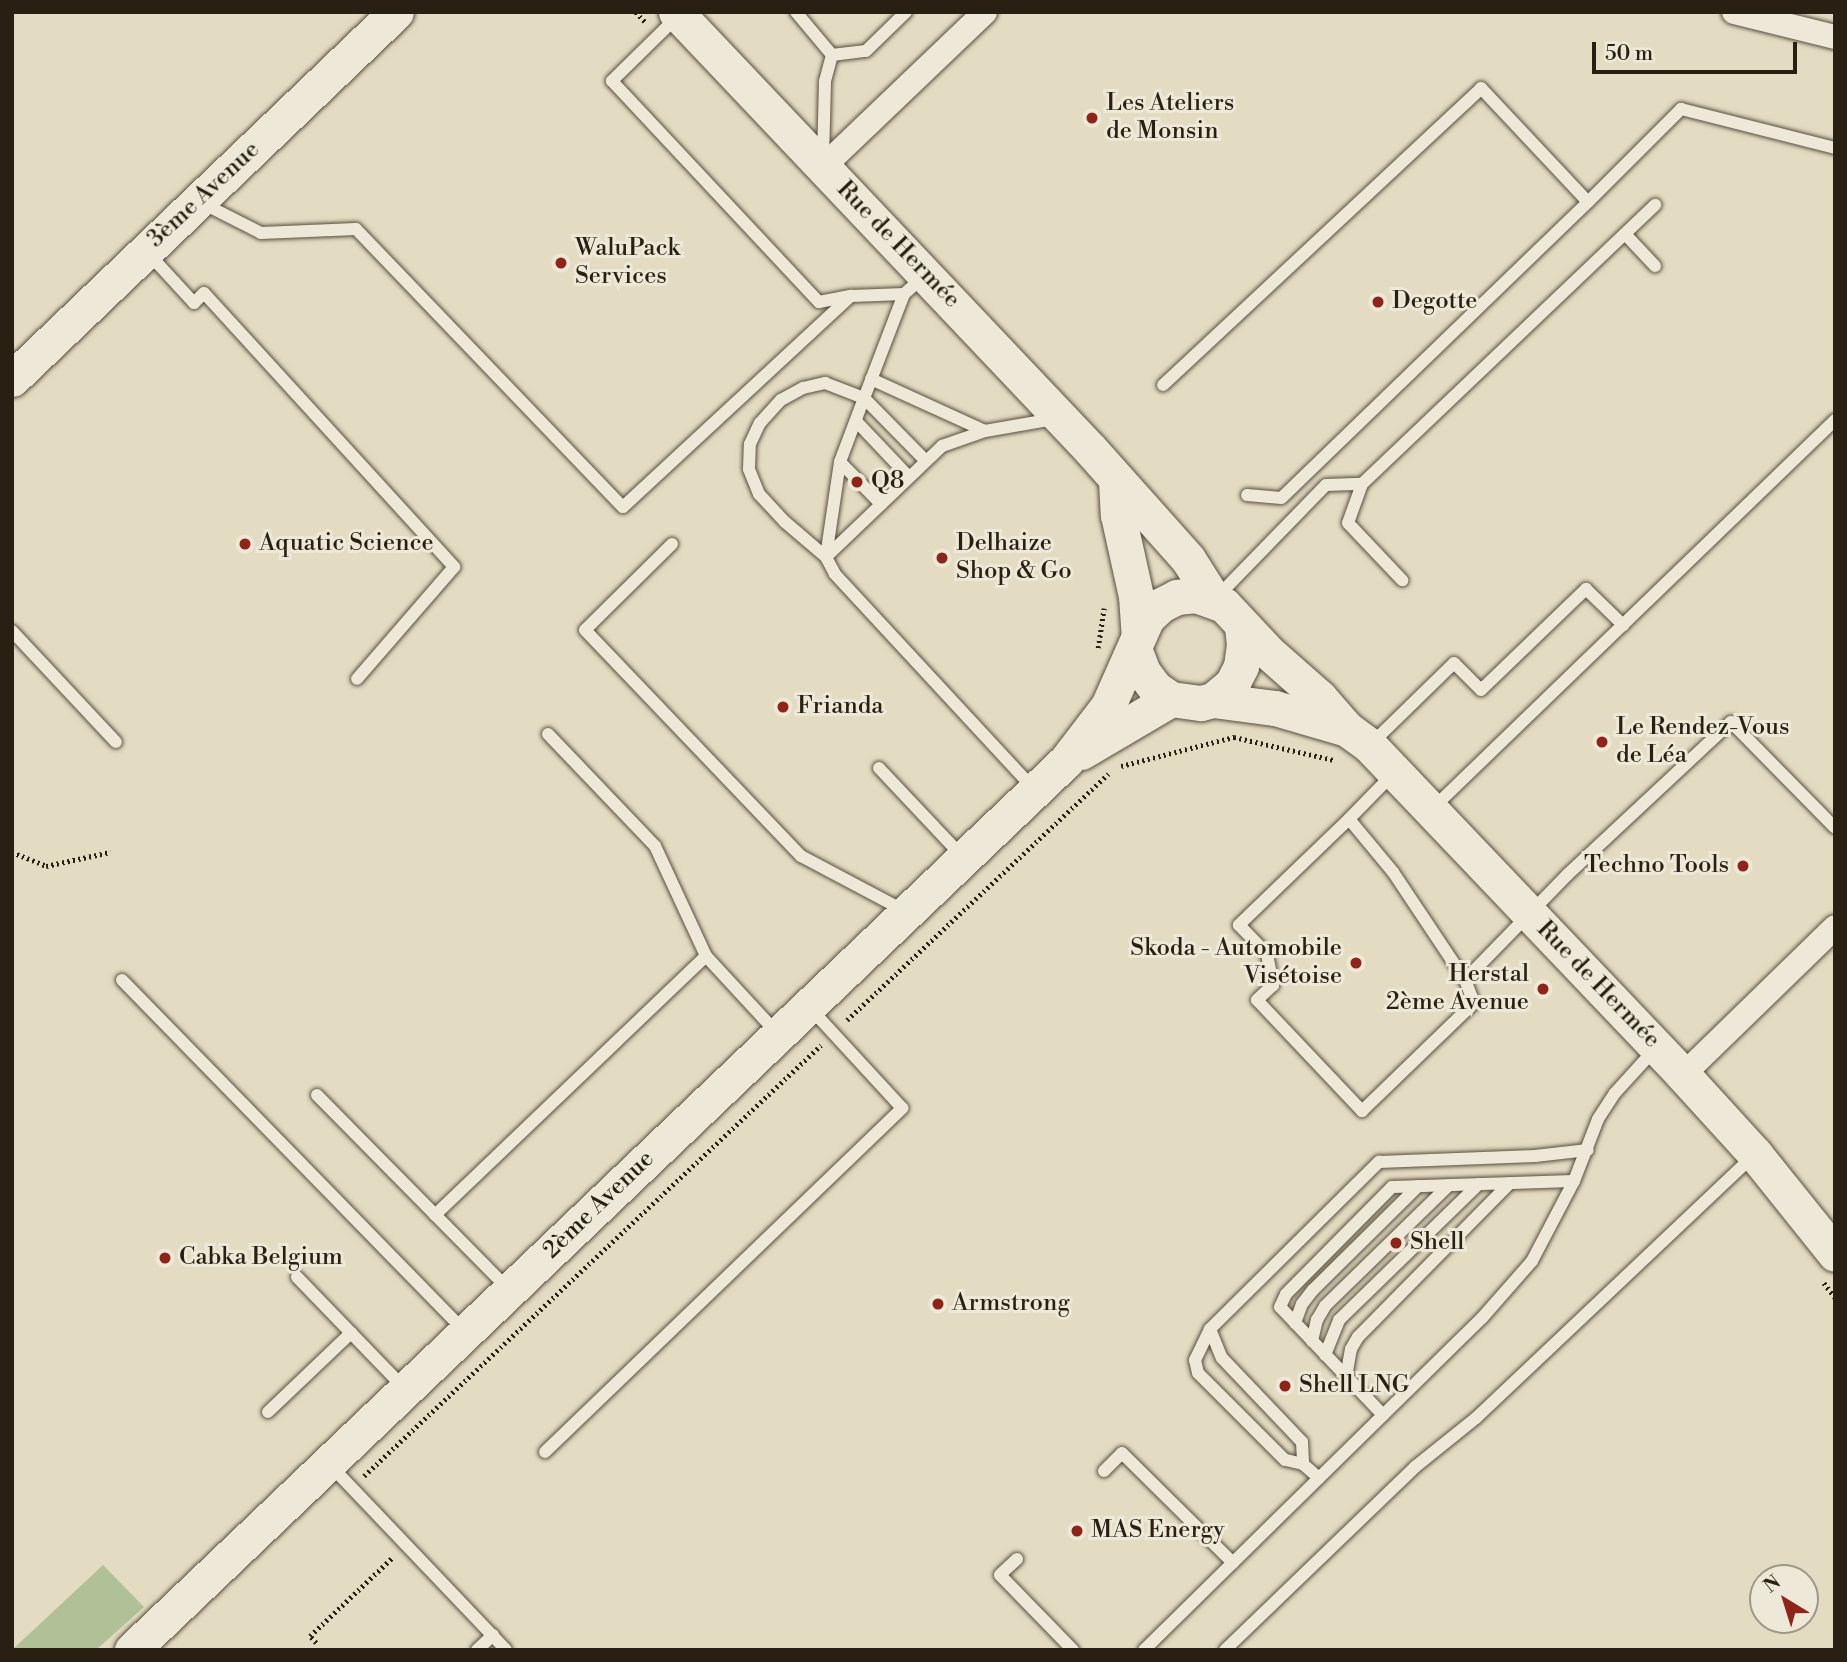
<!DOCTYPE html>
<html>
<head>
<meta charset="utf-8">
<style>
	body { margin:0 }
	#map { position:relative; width:1847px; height:1662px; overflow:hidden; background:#e4dcc2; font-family:"Libre Bodoni",serif }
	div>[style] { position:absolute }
	.green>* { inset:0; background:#b0c197 }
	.path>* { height:4.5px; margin-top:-2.25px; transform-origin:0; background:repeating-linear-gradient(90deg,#2a1f13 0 2px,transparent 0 5.5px) }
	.roads { filter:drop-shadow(0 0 2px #584e3f) drop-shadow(0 0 2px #584e3f) }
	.lane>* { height:12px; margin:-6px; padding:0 6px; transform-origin:6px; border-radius:6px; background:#ede8d7 }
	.street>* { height:24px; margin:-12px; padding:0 12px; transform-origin:12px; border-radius:12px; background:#ede8d7 }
	.secondary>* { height:35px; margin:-17.5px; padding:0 17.5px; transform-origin:17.5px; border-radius:17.5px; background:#ede8d7 }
	.dots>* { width:19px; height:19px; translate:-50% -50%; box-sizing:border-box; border:4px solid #ede8d7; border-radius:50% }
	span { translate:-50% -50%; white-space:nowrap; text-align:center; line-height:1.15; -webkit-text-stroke:6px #ede8d7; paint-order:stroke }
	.poi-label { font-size:24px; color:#2a1f13 }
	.left { translate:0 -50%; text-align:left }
	.right { translate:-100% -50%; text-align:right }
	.street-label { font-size:24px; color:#2a1f13 }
	.frame { position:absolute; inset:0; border:14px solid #2a1f13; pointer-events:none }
	.north { position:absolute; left:1749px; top:1564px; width:70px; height:70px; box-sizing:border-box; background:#ede8d7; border:2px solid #9f9889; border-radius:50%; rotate:322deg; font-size:19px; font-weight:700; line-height:28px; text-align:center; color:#2a1f13 }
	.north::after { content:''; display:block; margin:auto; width:24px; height:32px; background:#8f2418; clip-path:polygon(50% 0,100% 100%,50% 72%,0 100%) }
	.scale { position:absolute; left:1592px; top:42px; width:205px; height:32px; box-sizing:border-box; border:4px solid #2a1f13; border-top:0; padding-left:9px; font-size:21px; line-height:24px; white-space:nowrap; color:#2a1f13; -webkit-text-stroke:5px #ede8d7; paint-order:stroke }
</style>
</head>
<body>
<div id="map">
	<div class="green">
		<div style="clip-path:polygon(103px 1565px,144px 1607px,96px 1650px,12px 1650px)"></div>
	</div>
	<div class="path">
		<div style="left:636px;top:12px;width:16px;rotate:47deg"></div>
		<div style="left:1098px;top:648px;width:40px;rotate:-81.5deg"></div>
		<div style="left:1121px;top:766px;width:117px;rotate:-14.4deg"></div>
		<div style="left:1234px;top:737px;width:103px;rotate:13deg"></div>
		<div style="left:12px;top:852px;width:37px;rotate:22deg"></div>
		<div style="left:46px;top:866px;width:66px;rotate:-12.3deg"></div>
		<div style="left:847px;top:1020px;width:359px;rotate:-43.3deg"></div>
		<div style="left:1824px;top:1283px;width:18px;rotate:52deg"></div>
		<div style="left:364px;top:1476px;width:628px;rotate:-43.32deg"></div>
		<div style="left:316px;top:1643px;width:9px;rotate:-131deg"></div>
		<div style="left:310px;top:1636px;width:115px;rotate:-43.6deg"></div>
	</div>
	<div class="roads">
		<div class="lane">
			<div style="left:796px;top:12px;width:56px;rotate:50.1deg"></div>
			<div style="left:832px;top:55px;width:28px;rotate:105deg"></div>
			<div style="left:825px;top:82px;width:74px;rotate:91.5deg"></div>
			<div style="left:676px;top:18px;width:90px;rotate:135.5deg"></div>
			<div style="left:612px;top:81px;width:303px;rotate:46.9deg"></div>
			<div style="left:819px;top:302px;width:33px;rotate:-11deg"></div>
			<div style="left:851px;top:296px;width:53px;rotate:-2.2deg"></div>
			<div style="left:832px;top:55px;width:34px;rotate:-7deg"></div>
			<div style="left:866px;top:51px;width:56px;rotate:-44.3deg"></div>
			<div style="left:200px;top:202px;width:68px;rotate:26.9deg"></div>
			<div style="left:261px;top:233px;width:95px;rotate:-2.4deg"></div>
			<div style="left:356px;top:229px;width:385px;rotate:46.2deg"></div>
			<div style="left:623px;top:507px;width:311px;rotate:-42.8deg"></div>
			<div style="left:1588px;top:202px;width:132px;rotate:-45deg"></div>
			<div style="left:1681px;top:109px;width:159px;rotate:14.2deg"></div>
			<div style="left:1625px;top:234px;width:44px;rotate:46.8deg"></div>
			<div style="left:148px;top:253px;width:68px;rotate:47.4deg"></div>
			<div style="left:194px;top:303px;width:14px;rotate:-45deg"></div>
			<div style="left:204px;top:293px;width:371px;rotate:47.6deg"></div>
			<div style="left:454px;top:567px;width:148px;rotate:130.9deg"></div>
			<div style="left:923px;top:277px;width:25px;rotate:138deg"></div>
			<div style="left:904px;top:294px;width:111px;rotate:111deg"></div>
			<div style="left:864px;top:398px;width:68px;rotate:110.6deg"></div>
			<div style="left:840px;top:462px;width:96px;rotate:98.4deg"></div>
			<div style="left:826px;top:557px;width:54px;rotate:-139.5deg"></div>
			<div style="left:785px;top:522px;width:38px;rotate:-133deg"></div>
			<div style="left:759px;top:494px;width:27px;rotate:-112deg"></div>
			<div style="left:749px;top:469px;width:25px;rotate:-88deg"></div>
			<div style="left:750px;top:444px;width:23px;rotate:-65deg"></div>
			<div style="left:760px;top:423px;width:31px;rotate:-48deg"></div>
			<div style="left:781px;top:400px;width:25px;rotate:-29deg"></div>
			<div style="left:803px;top:388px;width:23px;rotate:-13deg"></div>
			<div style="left:825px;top:383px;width:42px;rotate:21deg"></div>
			<div style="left:864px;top:398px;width:88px;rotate:45.5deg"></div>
			<div style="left:871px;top:379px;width:125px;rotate:24.5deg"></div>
			<div style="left:1163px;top:385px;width:435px;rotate:-43deg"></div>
			<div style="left:1481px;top:88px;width:156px;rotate:46.8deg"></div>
			<div style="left:1588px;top:202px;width:426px;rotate:136deg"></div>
			<div style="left:1281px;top:498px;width:34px;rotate:-175deg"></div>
			<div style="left:856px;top:421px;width:77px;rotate:46.6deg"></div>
			<div style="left:840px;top:462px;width:59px;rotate:45.7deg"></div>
			<div style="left:1362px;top:484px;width:41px;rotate:109.7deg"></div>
			<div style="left:1348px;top:523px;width:79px;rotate:46.5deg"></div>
			<div style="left:672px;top:544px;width:122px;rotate:135.3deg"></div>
			<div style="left:585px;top:630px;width:313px;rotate:46.3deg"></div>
			<div style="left:801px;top:856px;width:118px;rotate:27.9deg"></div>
			<div style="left:1217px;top:597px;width:156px;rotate:-45.8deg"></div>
			<div style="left:1326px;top:485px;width:36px;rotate:-2deg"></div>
			<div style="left:1362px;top:484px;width:405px;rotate:-43.6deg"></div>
			<div style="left:12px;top:631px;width:152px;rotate:46.9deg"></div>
			<div style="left:548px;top:734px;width:155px;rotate:46.3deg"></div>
			<div style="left:655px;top:846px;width:121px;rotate:65.1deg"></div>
			<div style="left:706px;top:956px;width:105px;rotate:47.3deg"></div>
			<div style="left:1370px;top:745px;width:117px;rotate:-44.3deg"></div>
			<div style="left:1454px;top:663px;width:38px;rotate:45deg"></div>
			<div style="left:1481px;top:690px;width:146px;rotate:-43.9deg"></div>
			<div style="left:1586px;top:589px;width:52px;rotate:44.2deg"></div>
			<div style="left:879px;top:768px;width:122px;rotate:46.7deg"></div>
			<div style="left:1393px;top:774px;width:63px;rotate:134.4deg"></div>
			<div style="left:1349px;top:819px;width:69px;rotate:50.3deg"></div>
			<div style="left:1393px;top:872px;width:130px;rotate:56.3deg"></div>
			<div style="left:1465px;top:980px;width:146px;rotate:-45.8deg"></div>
			<div style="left:1567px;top:875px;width:224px;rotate:-43deg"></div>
			<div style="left:1731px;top:722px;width:148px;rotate:45.5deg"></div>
			<div style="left:1033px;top:788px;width:292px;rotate:-132.8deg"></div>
			<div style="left:835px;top:574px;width:19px;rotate:-118deg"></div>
			<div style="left:826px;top:557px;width:161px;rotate:-43.7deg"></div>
			<div style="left:942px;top:446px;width:46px;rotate:-19.2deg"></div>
			<div style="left:985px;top:431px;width:70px;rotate:-9.9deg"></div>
			<div style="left:1433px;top:808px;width:559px;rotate:-43.98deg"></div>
			<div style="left:1349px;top:819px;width:153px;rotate:136.1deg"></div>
			<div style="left:1239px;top:925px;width:40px;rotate:46deg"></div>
			<div style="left:1267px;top:954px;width:32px;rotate:79deg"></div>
			<div style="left:1273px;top:985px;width:22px;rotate:137deg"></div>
			<div style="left:1257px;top:1000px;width:153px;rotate:46.6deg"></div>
			<div style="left:1362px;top:1111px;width:156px;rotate:-44deg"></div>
			<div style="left:1474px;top:1003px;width:25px;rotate:-111deg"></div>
			<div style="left:122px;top:980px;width:491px;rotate:45.7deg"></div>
			<div style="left:317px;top:1095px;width:274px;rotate:45.4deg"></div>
			<div style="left:435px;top:1215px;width:375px;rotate:-43.7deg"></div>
			<div style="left:297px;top:1277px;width:156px;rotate:46deg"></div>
			<div style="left:1295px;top:1323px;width:20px;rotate:-70deg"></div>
			<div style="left:1302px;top:1304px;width:18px;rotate:-52deg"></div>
			<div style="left:1313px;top:1290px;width:148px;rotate:-44.7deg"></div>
			<div style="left:1210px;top:1329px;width:31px;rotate:68deg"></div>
			<div style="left:1222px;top:1358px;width:116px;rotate:46.4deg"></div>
			<div style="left:1302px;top:1442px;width:22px;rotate:87deg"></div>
			<div style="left:1312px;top:1341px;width:22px;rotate:-77deg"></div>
			<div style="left:1317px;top:1320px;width:16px;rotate:-60deg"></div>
			<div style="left:1325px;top:1306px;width:173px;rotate:-44.3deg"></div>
			<div style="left:1325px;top:1355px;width:38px;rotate:-68deg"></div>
			<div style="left:1339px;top:1320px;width:195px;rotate:-44.2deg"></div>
			<div style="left:1346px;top:1377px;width:28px;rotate:-80deg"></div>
			<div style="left:1351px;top:1349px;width:14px;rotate:-60deg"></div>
			<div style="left:1358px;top:1337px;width:216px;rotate:-45.4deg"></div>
			<div style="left:268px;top:1412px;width:115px;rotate:-43.6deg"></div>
			<div style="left:1383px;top:1415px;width:149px;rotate:-133.6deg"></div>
			<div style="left:1280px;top:1307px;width:14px;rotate:-65deg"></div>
			<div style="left:1286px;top:1294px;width:151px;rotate:-45.3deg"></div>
			<div style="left:1392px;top:1187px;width:182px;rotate:-1.9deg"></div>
			<div style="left:545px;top:1452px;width:496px;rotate:-43.9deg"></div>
			<div style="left:902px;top:1108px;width:136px;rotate:-132.6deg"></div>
			<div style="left:330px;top:1465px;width:255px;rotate:46.4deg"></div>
			<div style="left:1104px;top:1471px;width:25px;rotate:-45deg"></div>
			<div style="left:1122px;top:1453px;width:156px;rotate:44.7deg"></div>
			<div style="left:1319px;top:1478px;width:21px;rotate:-139deg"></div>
			<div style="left:1303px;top:1464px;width:18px;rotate:-167deg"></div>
			<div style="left:1285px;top:1460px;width:123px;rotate:-135deg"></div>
			<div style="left:1198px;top:1373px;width:13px;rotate:-103deg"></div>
			<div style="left:1195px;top:1360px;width:34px;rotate:-64deg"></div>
			<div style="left:1210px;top:1329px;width:238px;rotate:-44.7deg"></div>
			<div style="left:1379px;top:1162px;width:156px;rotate:-2.2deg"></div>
			<div style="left:1535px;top:1156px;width:53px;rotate:-6.5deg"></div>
			<div style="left:1017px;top:1559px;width:23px;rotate:137deg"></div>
			<div style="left:1000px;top:1575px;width:105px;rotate:45.8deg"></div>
			<div style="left:477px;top:1650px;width:22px;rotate:-43deg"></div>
			<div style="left:1144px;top:1650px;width:474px;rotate:-44.5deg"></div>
			<div style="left:1482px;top:1318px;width:76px;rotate:-48.7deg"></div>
			<div style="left:1532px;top:1261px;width:90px;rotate:-62.3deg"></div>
			<div style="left:1574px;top:1181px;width:66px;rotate:-68.8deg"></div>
			<div style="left:1598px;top:1119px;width:31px;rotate:-57deg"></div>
			<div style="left:1615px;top:1093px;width:59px;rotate:-47.7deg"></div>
			<div style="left:1225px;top:1650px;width:264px;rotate:-43.9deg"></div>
			<div style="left:1415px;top:1467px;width:78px;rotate:-38.8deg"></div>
			<div style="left:1476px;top:1418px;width:383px;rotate:-43.4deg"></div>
		</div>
		<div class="street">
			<div style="left:1734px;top:12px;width:104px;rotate:13.9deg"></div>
			<div style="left:823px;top:167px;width:224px;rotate:-43.7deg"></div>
			<div style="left:1683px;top:1075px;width:212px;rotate:-44.2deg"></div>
		</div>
		<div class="secondary">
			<div style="left:676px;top:12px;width:602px;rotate:46.55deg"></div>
			<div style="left:1090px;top:449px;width:147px;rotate:48.3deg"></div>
			<div style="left:1188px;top:559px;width:49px;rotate:57.6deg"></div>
			<div style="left:12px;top:379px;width:531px;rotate:-43.7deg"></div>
			<div style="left:1116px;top:481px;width:34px;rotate:87deg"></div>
			<div style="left:1118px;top:515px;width:83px;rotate:77.5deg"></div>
			<div style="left:1136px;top:596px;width:39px;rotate:86deg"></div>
			<div style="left:1135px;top:651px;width:22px;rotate:69deg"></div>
			<div style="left:1143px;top:672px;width:20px;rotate:53deg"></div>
			<div style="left:1155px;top:688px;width:19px;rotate:35deg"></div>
			<div style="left:1171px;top:699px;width:30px;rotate:8deg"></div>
			<div style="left:1201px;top:703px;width:12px;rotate:-14deg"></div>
			<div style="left:1213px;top:700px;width:63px;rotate:7.4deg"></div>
			<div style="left:1275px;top:708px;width:75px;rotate:16.3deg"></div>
			<div style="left:1213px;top:700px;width:25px;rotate:-40deg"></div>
			<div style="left:1232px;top:684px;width:20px;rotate:-63deg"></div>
			<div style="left:1241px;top:666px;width:21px;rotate:-82deg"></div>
			<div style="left:1244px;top:645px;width:19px;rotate:-96deg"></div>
			<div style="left:1081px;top:752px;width:104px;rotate:-30.5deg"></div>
			<div style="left:132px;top:1650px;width:1289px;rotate:-43.59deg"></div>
			<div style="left:1066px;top:761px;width:69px;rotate:-52.6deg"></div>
			<div style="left:1108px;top:706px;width:96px;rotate:-66.1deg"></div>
			<div style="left:1147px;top:618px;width:19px;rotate:-43deg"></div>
			<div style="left:1161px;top:605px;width:18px;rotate:-27deg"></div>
			<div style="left:1177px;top:597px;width:19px;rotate:-6deg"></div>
			<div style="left:1196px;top:595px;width:30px;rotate:20deg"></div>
			<div style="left:1224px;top:605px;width:64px;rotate:46.9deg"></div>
			<div style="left:1268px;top:652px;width:69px;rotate:41.5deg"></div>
			<div style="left:1320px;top:698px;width:41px;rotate:48.9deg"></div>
			<div style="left:1347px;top:729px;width:29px;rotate:36deg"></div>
			<div style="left:1370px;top:746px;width:454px;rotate:46.4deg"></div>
			<div style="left:1683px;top:1075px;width:107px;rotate:47.7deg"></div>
			<div style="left:1755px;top:1154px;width:128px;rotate:51.3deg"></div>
		</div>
	</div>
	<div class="dots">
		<div style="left:1092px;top:118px;background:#8f2418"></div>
		<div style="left:561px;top:263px;background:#8f2418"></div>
		<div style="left:1378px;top:302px;background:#8f2418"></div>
		<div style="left:857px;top:482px;background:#8f2418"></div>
		<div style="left:245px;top:544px;background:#8f2418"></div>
		<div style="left:942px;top:558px;background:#8f2418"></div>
		<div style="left:783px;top:707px;background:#8f2418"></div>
		<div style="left:1602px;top:742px;background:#8f2418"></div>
		<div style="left:1743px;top:866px;background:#8f2418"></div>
		<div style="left:1356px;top:963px;background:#8f2418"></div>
		<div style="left:1543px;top:989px;background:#8f2418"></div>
		<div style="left:1396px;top:1243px;background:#8f2418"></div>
		<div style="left:165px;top:1258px;background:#8f2418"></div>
		<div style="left:938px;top:1304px;background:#8f2418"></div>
		<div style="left:1285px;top:1386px;background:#8f2418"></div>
		<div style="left:1077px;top:1531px;background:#8f2418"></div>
	</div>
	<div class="poi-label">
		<span class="left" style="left:1106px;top:118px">Les Ateliers<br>de Monsin</span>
		<span class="left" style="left:575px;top:263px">WaluPack<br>Services</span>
		<span class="left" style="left:1392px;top:302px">Degotte</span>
		<span class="left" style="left:871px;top:482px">Q8</span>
		<span class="left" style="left:259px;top:544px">Aquatic Science</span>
		<span class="left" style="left:956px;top:558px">Delhaize<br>Shop &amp; Go</span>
		<span class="left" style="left:797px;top:707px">Frianda</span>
		<span class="left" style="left:1616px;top:742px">Le Rendez-Vous<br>de Léa</span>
		<span class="right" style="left:1729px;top:866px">Techno Tools</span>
		<span class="right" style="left:1342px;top:963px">Skoda - Automobile<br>Visétoise</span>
		<span class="right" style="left:1529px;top:989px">Herstal<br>2ème Avenue</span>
		<span class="left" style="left:1410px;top:1243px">Shell</span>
		<span class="left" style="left:179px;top:1258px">Cabka Belgium</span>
		<span class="left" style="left:952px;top:1304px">Armstrong</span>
		<span class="left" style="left:1299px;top:1386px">Shell LNG</span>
		<span class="left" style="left:1091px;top:1531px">MAS Energy</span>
	</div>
	<div class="street-label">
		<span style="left:204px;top:195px;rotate:-43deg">3ème Avenue</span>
		<span style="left:898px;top:245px;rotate:46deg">Rue de Hermée</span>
		<span style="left:1598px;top:985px;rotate:46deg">Rue de Hermée</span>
		<span style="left:599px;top:1205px;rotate:-44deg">2ème Avenue</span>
	</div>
	<div class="frame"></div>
	<div class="north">N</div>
	<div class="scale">50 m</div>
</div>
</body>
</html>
